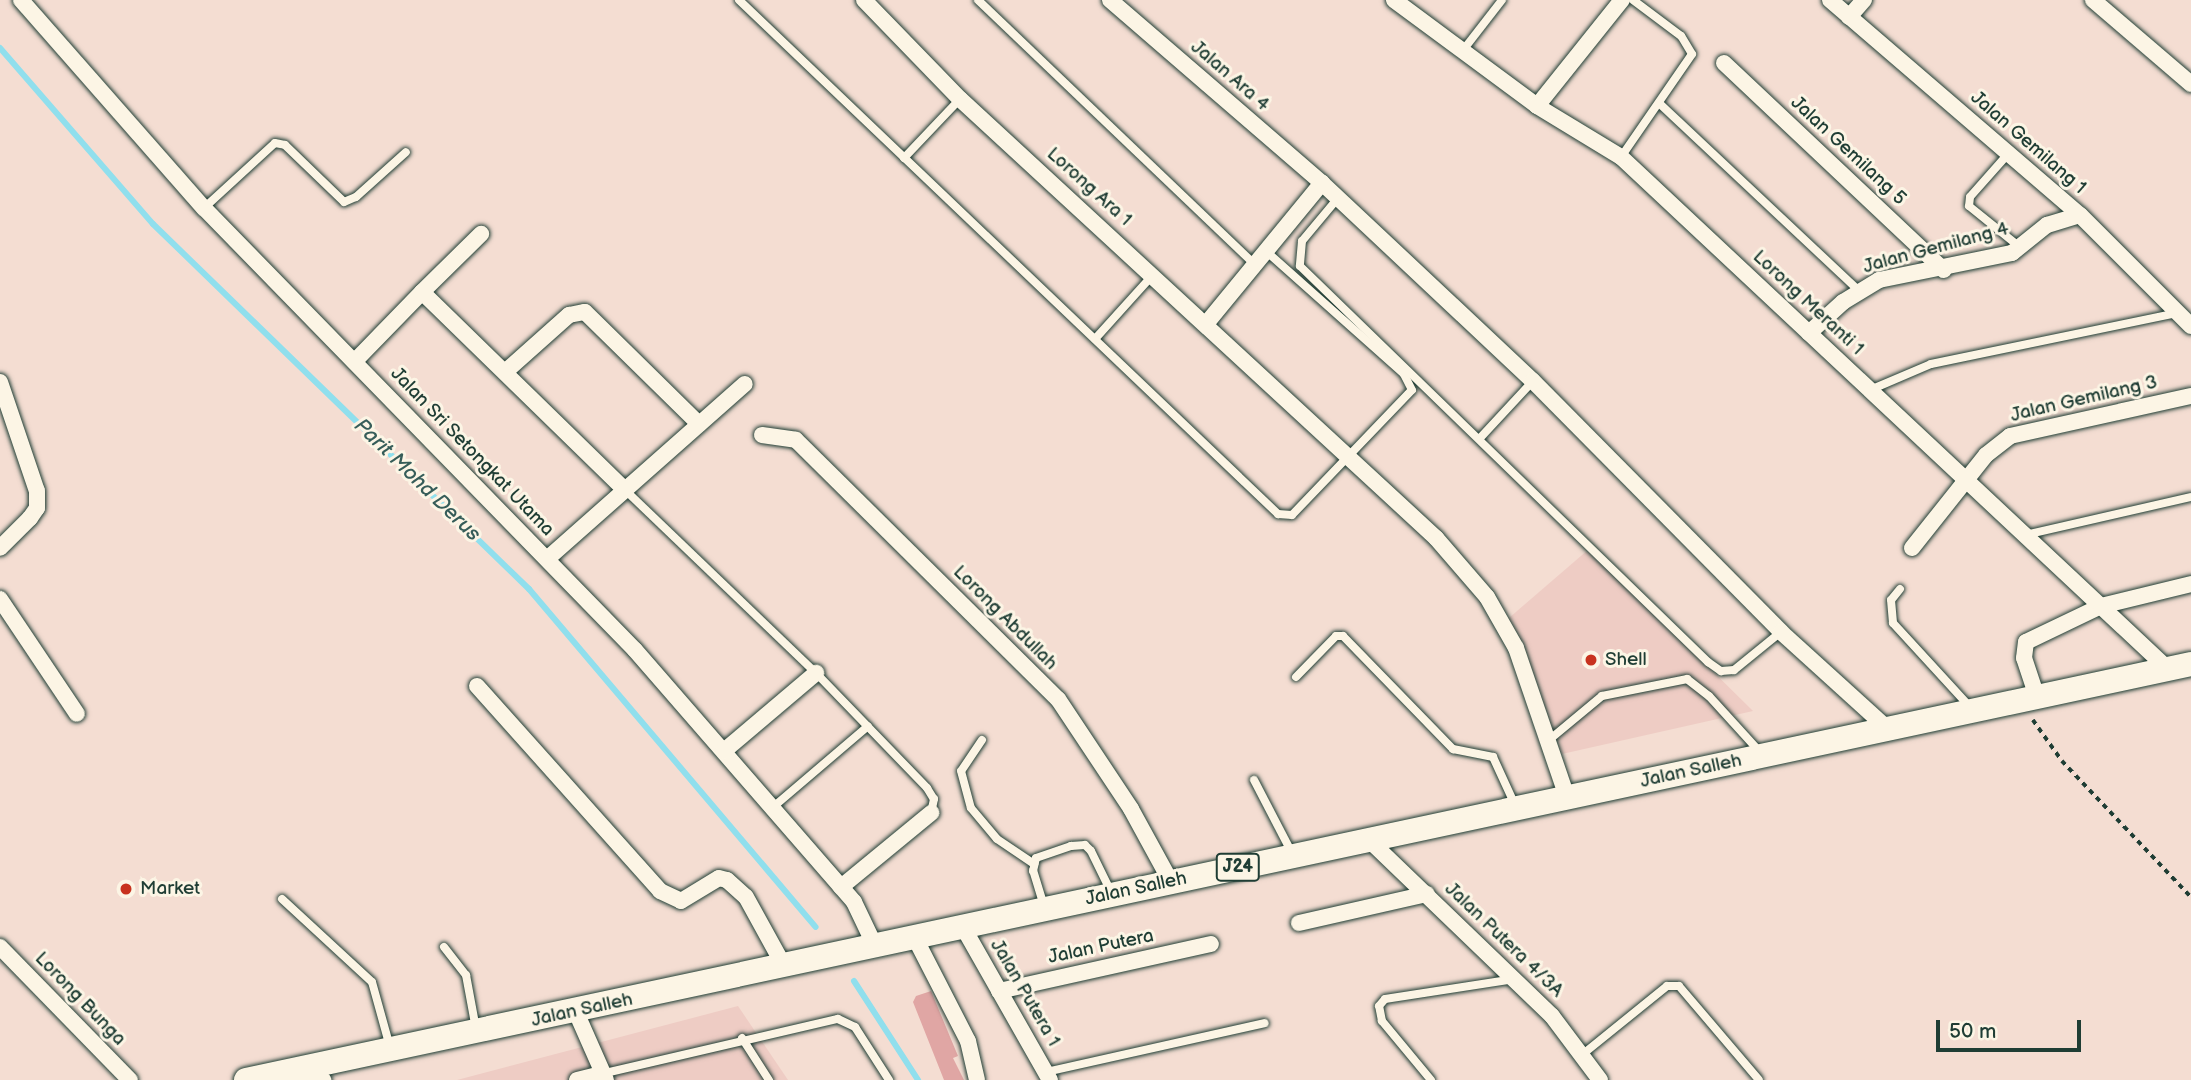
<!DOCTYPE html>
<html>
<head>
<meta charset="utf-8">
<style>
	body { margin:0 }
	#map { position:relative; width:2191px; height:1080px; overflow:hidden; background:#f4ddd2; font-family:"Balsamiq Sans",sans-serif }
	div>[style] { position:absolute }
	.built>* { inset:0; background:#eeccc4 }
	.stream>* { height:6px; margin:-3px; padding:0 3px; transform-origin:3px; border-radius:3px; background:#90dfed }
	.building>* { inset:0; background:#e0a6a4 }
	.path>* { height:3.5px; margin-top:-1.75px; transform-origin:0; background:repeating-linear-gradient(90deg,#1f3d34 0 5px,transparent 0 10px) }
	.roads { filter:drop-shadow(0 0 2px #1f3d34) drop-shadow(0 0 2px #1f3d34) }
	.lane>* { height:8px; margin:-4px; padding:0 4px; transform-origin:4px; border-radius:4px; background:#fcf5e5 }
	.street>* { height:16px; margin:-8px; padding:0 8px; transform-origin:8px; border-radius:8px; background:#fcf5e5 }
	.primary>* { height:24px; margin:-12px; padding:0 12px; transform-origin:12px; border-radius:12px; background:#fcf5e5 }
	.dots>* { width:19px; height:19px; translate:-50% -50%; box-sizing:border-box; border:4px solid #fcf5e5; border-radius:50% }
	span { translate:-50% -50%; white-space:nowrap; text-align:center; line-height:1.15; -webkit-text-stroke:6px #fcf5e5; paint-order:stroke }
	.shield-label span { padding:2px 5px; background:#fcf5e5; border:2px solid; border-radius:5px; -webkit-text-stroke-width:0 }
	.shield-label { font-size:18px; color:#1f3d34; font-weight:700 }
	.street-label { font-size:19px; color:#1f3d34 }
	.poi-label { font-size:19px; color:#1f3d34 }
	.left { translate:0 -50%; text-align:left }
	.water-label { font-size:21px; color:#365d59; font-style:italic }
	.scale { position:absolute; left:1936px; top:1020px; width:145px; height:32px; box-sizing:border-box; border:4px solid #1f3d34; border-top:0; padding-left:9px; font-size:21px; line-height:24px; white-space:nowrap; color:#1f3d34; -webkit-text-stroke:5px #fcf5e5; paint-order:stroke }
</style>
</head>
<body>
<div id="map">
	<div class="built">
		<div style="clip-path:polygon(1589px 549px,1753px 711px,1562px 754px,1509px 618px)"></div>
		<div style="clip-path:polygon(738px 1006px,788px 1080px,457px 1080px)"></div>
	</div>
	<div class="stream">
		<div style="left:0;top:48px;width:233px;rotate:49deg"></div>
		<div style="left:153px;top:224px;width:524px;rotate:44.15deg"></div>
		<div style="left:529px;top:589px;width:443px;rotate:49.7deg"></div>
		<div style="left:854px;top:981px;width:118px;rotate:57.1deg"></div>
	</div>
	<div class="building">
		<div style="clip-path:polygon(931px 991px,958px 1056px,953px 1058px,964px 1080px,944px 1080px,913px 1002px,916px 996px)"></div>
	</div>
	<div class="path">
		<div style="left:2033px;top:720px;width:50px;rotate:54.7deg"></div>
		<div style="left:2062px;top:761px;width:187px;rotate:46.5deg"></div>
	</div>
	<div class="roads">
		<div class="lane">
			<div style="left:739px;top:0;width:745px;rotate:43.64deg"></div>
			<div style="left:1278px;top:514px;width:14px;rotate:4deg"></div>
			<div style="left:1292px;top:515px;width:173px;rotate:-46.2deg"></div>
			<div style="left:1412px;top:390px;width:18px;rotate:-117deg"></div>
			<div style="left:1404px;top:374px;width:185px;rotate:-138.3deg"></div>
			<div style="left:978px;top:0;width:383px;rotate:43.7deg"></div>
			<div style="left:1464px;top:49px;width:62px;rotate:-52.2deg"></div>
			<div style="left:1660px;top:104px;width:272px;rotate:43.2deg"></div>
			<div style="left:2008px;top:154px;width:57px;rotate:131.5deg"></div>
			<div style="left:1970px;top:197px;width:9px;rotate:96deg"></div>
			<div style="left:1969px;top:206px;width:67px;rotate:38.9deg"></div>
			<div style="left:1621px;top:157px;width:125px;rotate:-55.4deg"></div>
			<div style="left:1692px;top:54px;width:21px;rotate:-121deg"></div>
			<div style="left:1681px;top:36px;width:60px;rotate:-143.1deg"></div>
			<div style="left:904px;top:158px;width:81px;rotate:-46.5deg"></div>
			<div style="left:1338px;top:198px;width:56px;rotate:129.9deg"></div>
			<div style="left:1302px;top:241px;width:25px;rotate:95deg"></div>
			<div style="left:1300px;top:266px;width:569px;rotate:44.14deg"></div>
			<div style="left:1708px;top:662px;width:16px;rotate:35deg"></div>
			<div style="left:1721px;top:671px;width:13px;rotate:-4deg"></div>
			<div style="left:1734px;top:670px;width:60px;rotate:-39deg"></div>
			<div style="left:204px;top:208px;width:96px;rotate:-42.5deg"></div>
			<div style="left:275px;top:143px;width:10px;rotate:11deg"></div>
			<div style="left:285px;top:145px;width:82px;rotate:44deg"></div>
			<div style="left:344px;top:202px;width:13px;rotate:-23deg"></div>
			<div style="left:356px;top:197px;width:67px;rotate:-42deg"></div>
			<div style="left:1095px;top:339px;width:85px;rotate:-47.9deg"></div>
			<div style="left:1870px;top:390px;width:66px;rotate:-23.1deg"></div>
			<div style="left:1931px;top:364px;width:252px;rotate:-11.7deg"></div>
			<div style="left:1481px;top:437px;width:76px;rotate:-47.1deg"></div>
			<div style="left:625px;top:490px;width:265px;rotate:43.8deg"></div>
			<div style="left:816px;top:673px;width:160px;rotate:46deg"></div>
			<div style="left:927px;top:788px;width:13px;rotate:58deg"></div>
			<div style="left:934px;top:799px;width:14px;rotate:102deg"></div>
			<div style="left:2025px;top:535px;width:170px;rotate:-12.9deg"></div>
			<div style="left:1900px;top:589px;width:14px;rotate:129deg"></div>
			<div style="left:1891px;top:600px;width:23px;rotate:85deg"></div>
			<div style="left:1893px;top:623px;width:113px;rotate:47.5deg"></div>
			<div style="left:1296px;top:677px;width:57px;rotate:-45.7deg"></div>
			<div style="left:1336px;top:636px;width:7px"></div>
			<div style="left:1343px;top:636px;width:158px;rotate:45.8deg"></div>
			<div style="left:1453px;top:749px;width:41px;rotate:11.3deg"></div>
			<div style="left:1493px;top:757px;width:53px;rotate:65.4deg"></div>
			<div style="left:982px;top:740px;width:37px;rotate:124deg"></div>
			<div style="left:961px;top:771px;width:38px;rotate:75deg"></div>
			<div style="left:971px;top:808px;width:40px;rotate:50deg"></div>
			<div style="left:997px;top:839px;width:45px;rotate:34deg"></div>
			<div style="left:1549px;top:740px;width:69px;rotate:-39.7deg"></div>
			<div style="left:1602px;top:696px;width:87px;rotate:-11.3deg"></div>
			<div style="left:1687px;top:679px;width:28px;rotate:38deg"></div>
			<div style="left:1709px;top:696px;width:76px;rotate:47.7deg"></div>
			<div style="left:1254px;top:780px;width:82px;rotate:62.5deg"></div>
			<div style="left:772px;top:808px;width:126px;rotate:-40.5deg"></div>
			<div style="left:282px;top:899px;width:122px;rotate:42.7deg"></div>
			<div style="left:372px;top:982px;width:67px;rotate:74.5deg"></div>
			<div style="left:1044px;top:906px;width:37px;rotate:-107deg"></div>
			<div style="left:1033px;top:871px;width:13px;rotate:-77deg"></div>
			<div style="left:1036px;top:858px;width:37px;rotate:-19deg"></div>
			<div style="left:1071px;top:846px;width:14px;rotate:-4deg"></div>
			<div style="left:1085px;top:845px;width:8px;rotate:45deg"></div>
			<div style="left:1091px;top:851px;width:46px;rotate:64deg"></div>
			<div style="left:444px;top:947px;width:36px;rotate:52deg"></div>
			<div style="left:466px;top:975px;width:55px;rotate:79.5deg"></div>
			<div style="left:742px;top:1038px;width:50px;rotate:57.3deg"></div>
			<div style="left:1583px;top:1054px;width:108px;rotate:-39deg"></div>
			<div style="left:1667px;top:986px;width:12px"></div>
			<div style="left:1679px;top:986px;width:123px;rotate:49.6deg"></div>
			<div style="left:1046px;top:1072px;width:224px;rotate:-12.6deg"></div>
			<div style="left:601px;top:1074px;width:243px;rotate:-13.1deg"></div>
			<div style="left:838px;top:1019px;width:19px;rotate:25deg"></div>
			<div style="left:855px;top:1027px;width:63px;rotate:57.3deg"></div>
			<div style="left:1431px;top:1080px;width:77px;rotate:-129.7deg"></div>
			<div style="left:1382px;top:1021px;width:15px;rotate:-101deg"></div>
			<div style="left:1379px;top:1006px;width:9px;rotate:-49deg"></div>
			<div style="left:1385px;top:999px;width:131px;rotate:-8.8deg"></div>
		</div>
		<div class="street">
			<div style="left:21px;top:0;width:277px;rotate:48.7deg"></div>
			<div style="left:204px;top:208px;width:617px;rotate:45.72deg"></div>
			<div style="left:635px;top:650px;width:334px;rotate:49deg"></div>
			<div style="left:854px;top:902px;width:49px;rotate:64.5deg"></div>
			<div style="left:864px;top:0;width:138px;rotate:45.9deg"></div>
			<div style="left:960px;top:99px;width:648px;rotate:42.68deg"></div>
			<div style="left:1436px;top:538px;width:78px;rotate:49.2deg"></div>
			<div style="left:1487px;top:597px;width:59px;rotate:60.4deg"></div>
			<div style="left:1516px;top:648px;width:157px;rotate:71.1deg"></div>
			<div style="left:1110px;top:0;width:280px;rotate:40.8deg"></div>
			<div style="left:1322px;top:183px;width:289px;rotate:43.2deg"></div>
			<div style="left:1533px;top:381px;width:353px;rotate:45.3deg"></div>
			<div style="left:1781px;top:632px;width:144px;rotate:42.2deg"></div>
			<div style="left:1394px;top:0;width:178px;rotate:36.5deg"></div>
			<div style="left:1537px;top:106px;width:98px;rotate:31.3deg"></div>
			<div style="left:1621px;top:157px;width:749px;rotate:43.11deg"></div>
			<div style="left:1830px;top:0;width:330px;rotate:40.7deg"></div>
			<div style="left:2080px;top:215px;width:157px;rotate:45deg"></div>
			<div style="left:2093px;top:0;width:129px;rotate:40.6deg"></div>
			<div style="left:1849px;top:17px;width:23px;rotate:-49deg"></div>
			<div style="left:1724px;top:63px;width:302px;rotate:43.3deg"></div>
			<div style="left:1537px;top:106px;width:136px;rotate:-51.3deg"></div>
			<div style="left:422px;top:292px;width:83px;rotate:-44.5deg"></div>
			<div style="left:1206px;top:324px;width:183px;rotate:-50.6deg"></div>
			<div style="left:1809px;top:333px;width:46px;rotate:-42.4deg"></div>
			<div style="left:1843px;top:302px;width:42px;rotate:-31.4deg"></div>
			<div style="left:1879px;top:280px;width:136px;rotate:-11.5deg"></div>
			<div style="left:2012px;top:253px;width:45px;rotate:-38.7deg"></div>
			<div style="left:2047px;top:225px;width:34px;rotate:-17deg"></div>
			<div style="left:355px;top:361px;width:96px;rotate:-45.8deg"></div>
			<div style="left:422px;top:292px;width:284px;rotate:44.3deg"></div>
			<div style="left:505px;top:372px;width:86px;rotate:-41.7deg"></div>
			<div style="left:569px;top:315px;width:16px;rotate:-11deg"></div>
			<div style="left:585px;top:312px;width:160px;rotate:44.5deg"></div>
			<div style="left:0;top:382px;width:115px;rotate:71.3deg"></div>
			<div style="left:37px;top:491px;width:17px;rotate:90deg"></div>
			<div style="left:37px;top:508px;width:12px;rotate:125deg"></div>
			<div style="left:30px;top:518px;width:42px;rotate:135deg"></div>
			<div style="left:762px;top:435px;width:34px;rotate:8deg"></div>
			<div style="left:796px;top:440px;width:368px;rotate:44.7deg"></div>
			<div style="left:1058px;top:699px;width:132px;rotate:56.4deg"></div>
			<div style="left:1131px;top:809px;width:83px;rotate:61.3deg"></div>
			<div style="left:1912px;top:548px;width:119px;rotate:-51.5deg"></div>
			<div style="left:1986px;top:455px;width:31px;rotate:-38deg"></div>
			<div style="left:2010px;top:436px;width:185px;rotate:-12.5deg"></div>
			<div style="left:547px;top:559px;width:264px;rotate:-41.5deg"></div>
			<div style="left:0;top:599px;width:138px;rotate:56.2deg"></div>
			<div style="left:477px;top:686px;width:275px;rotate:48.2deg"></div>
			<div style="left:660px;top:891px;width:23px;rotate:25deg"></div>
			<div style="left:681px;top:901px;width:44px;rotate:-31.2deg"></div>
			<div style="left:719px;top:878px;width:8px;rotate:14deg"></div>
			<div style="left:727px;top:880px;width:25px;rotate:42deg"></div>
			<div style="left:746px;top:897px;width:79px;rotate:61.2deg"></div>
			<div style="left:2037px;top:697px;width:41px;rotate:-108.4deg"></div>
			<div style="left:2024px;top:658px;width:16px;rotate:-83deg"></div>
			<div style="left:2026px;top:642px;width:83px;rotate:-25.6deg"></div>
			<div style="left:2101px;top:606px;width:93px;rotate:-13.7deg"></div>
			<div style="left:724px;top:751px;width:121px;rotate:-40.3deg"></div>
			<div style="left:1368px;top:839px;width:255px;rotate:43.9deg"></div>
			<div style="left:1552px;top:1016px;width:80px;rotate:53.1deg"></div>
			<div style="left:841px;top:887px;width:117px;rotate:-39.4deg"></div>
			<div style="left:1299px;top:923px;width:131px;rotate:-12.8deg"></div>
			<div style="left:963px;top:927px;width:176px;rotate:60.4deg"></div>
			<div style="left:915px;top:938px;width:116px;rotate:62.8deg"></div>
			<div style="left:968px;top:1041px;width:40px;rotate:77deg"></div>
			<div style="left:0;top:947px;width:186px;rotate:45.7deg"></div>
			<div style="left:999px;top:991px;width:217px;rotate:-12.5deg"></div>
			<div style="left:576px;top:1012px;width:74px;rotate:66.2deg"></div>
			<div style="left:295px;top:1074px;width:29px;rotate:12deg"></div>
			<div style="left:577px;top:1080px;width:25px;rotate:-14deg"></div>
		</div>
		<div class="primary">
			<div style="left:246px;top:1080px;width:1989px;rotate:-12.07deg"></div>
		</div>
	</div>
	<div class="dots">
		<div style="left:1591px;top:660px;background:#c8321e"></div>
		<div style="left:126px;top:889px;background:#c8321e"></div>
	</div>
	<div class="shield-label">
		<span style="left:1238px;top:867px">J24</span>
	</div>
	<div class="street-label">
		<span style="left:1230px;top:76px;rotate:41deg">Jalan Ara 4</span>
		<span style="left:2028px;top:143px;rotate:41deg">Jalan Gemilang 1</span>
		<span style="left:1848px;top:151px;rotate:43deg">Jalan Gemilang 5</span>
		<span style="left:1089px;top:187px;rotate:42deg">Lorong Ara 1</span>
		<span style="left:1936px;top:248px;rotate:-15deg">Jalan Gemilang 4</span>
		<span style="left:1808px;top:303px;rotate:43deg">Lorong Meranti 1</span>
		<span style="left:2084px;top:399px;rotate:-13deg">Jalan Gemilang 3</span>
		<span style="left:472px;top:452px;rotate:46deg">Jalan Sri Setongkat Utama</span>
		<span style="left:1005px;top:618px;rotate:45deg">Lorong Abdullah</span>
		<span style="left:1691px;top:771px;rotate:-12deg">Jalan Salleh</span>
		<span style="left:1136px;top:889px;rotate:-12deg">Jalan Salleh</span>
		<span style="left:1504px;top:940px;rotate:44deg">Jalan Putera 4/3A</span>
		<span style="left:1101px;top:947px;rotate:-12deg">Jalan Putera</span>
		<span style="left:1025px;top:993px;rotate:60deg">Jalan Putera 1</span>
		<span style="left:80px;top:999px;rotate:46deg">Lorong Bunga</span>
		<span style="left:582px;top:1010px;rotate:-12deg">Jalan Salleh</span>
	</div>
	<div class="poi-label">
		<span class="left" style="left:1605px;top:660px">Shell</span>
		<span class="left" style="left:140px;top:889px">Market</span>
	</div>
	<div class="water-label">
		<span style="left:417px;top:480px;rotate:44deg">Parit Mohd Derus</span>
	</div>
	<div class="scale">50 m</div>
</div>
</body>
</html>
